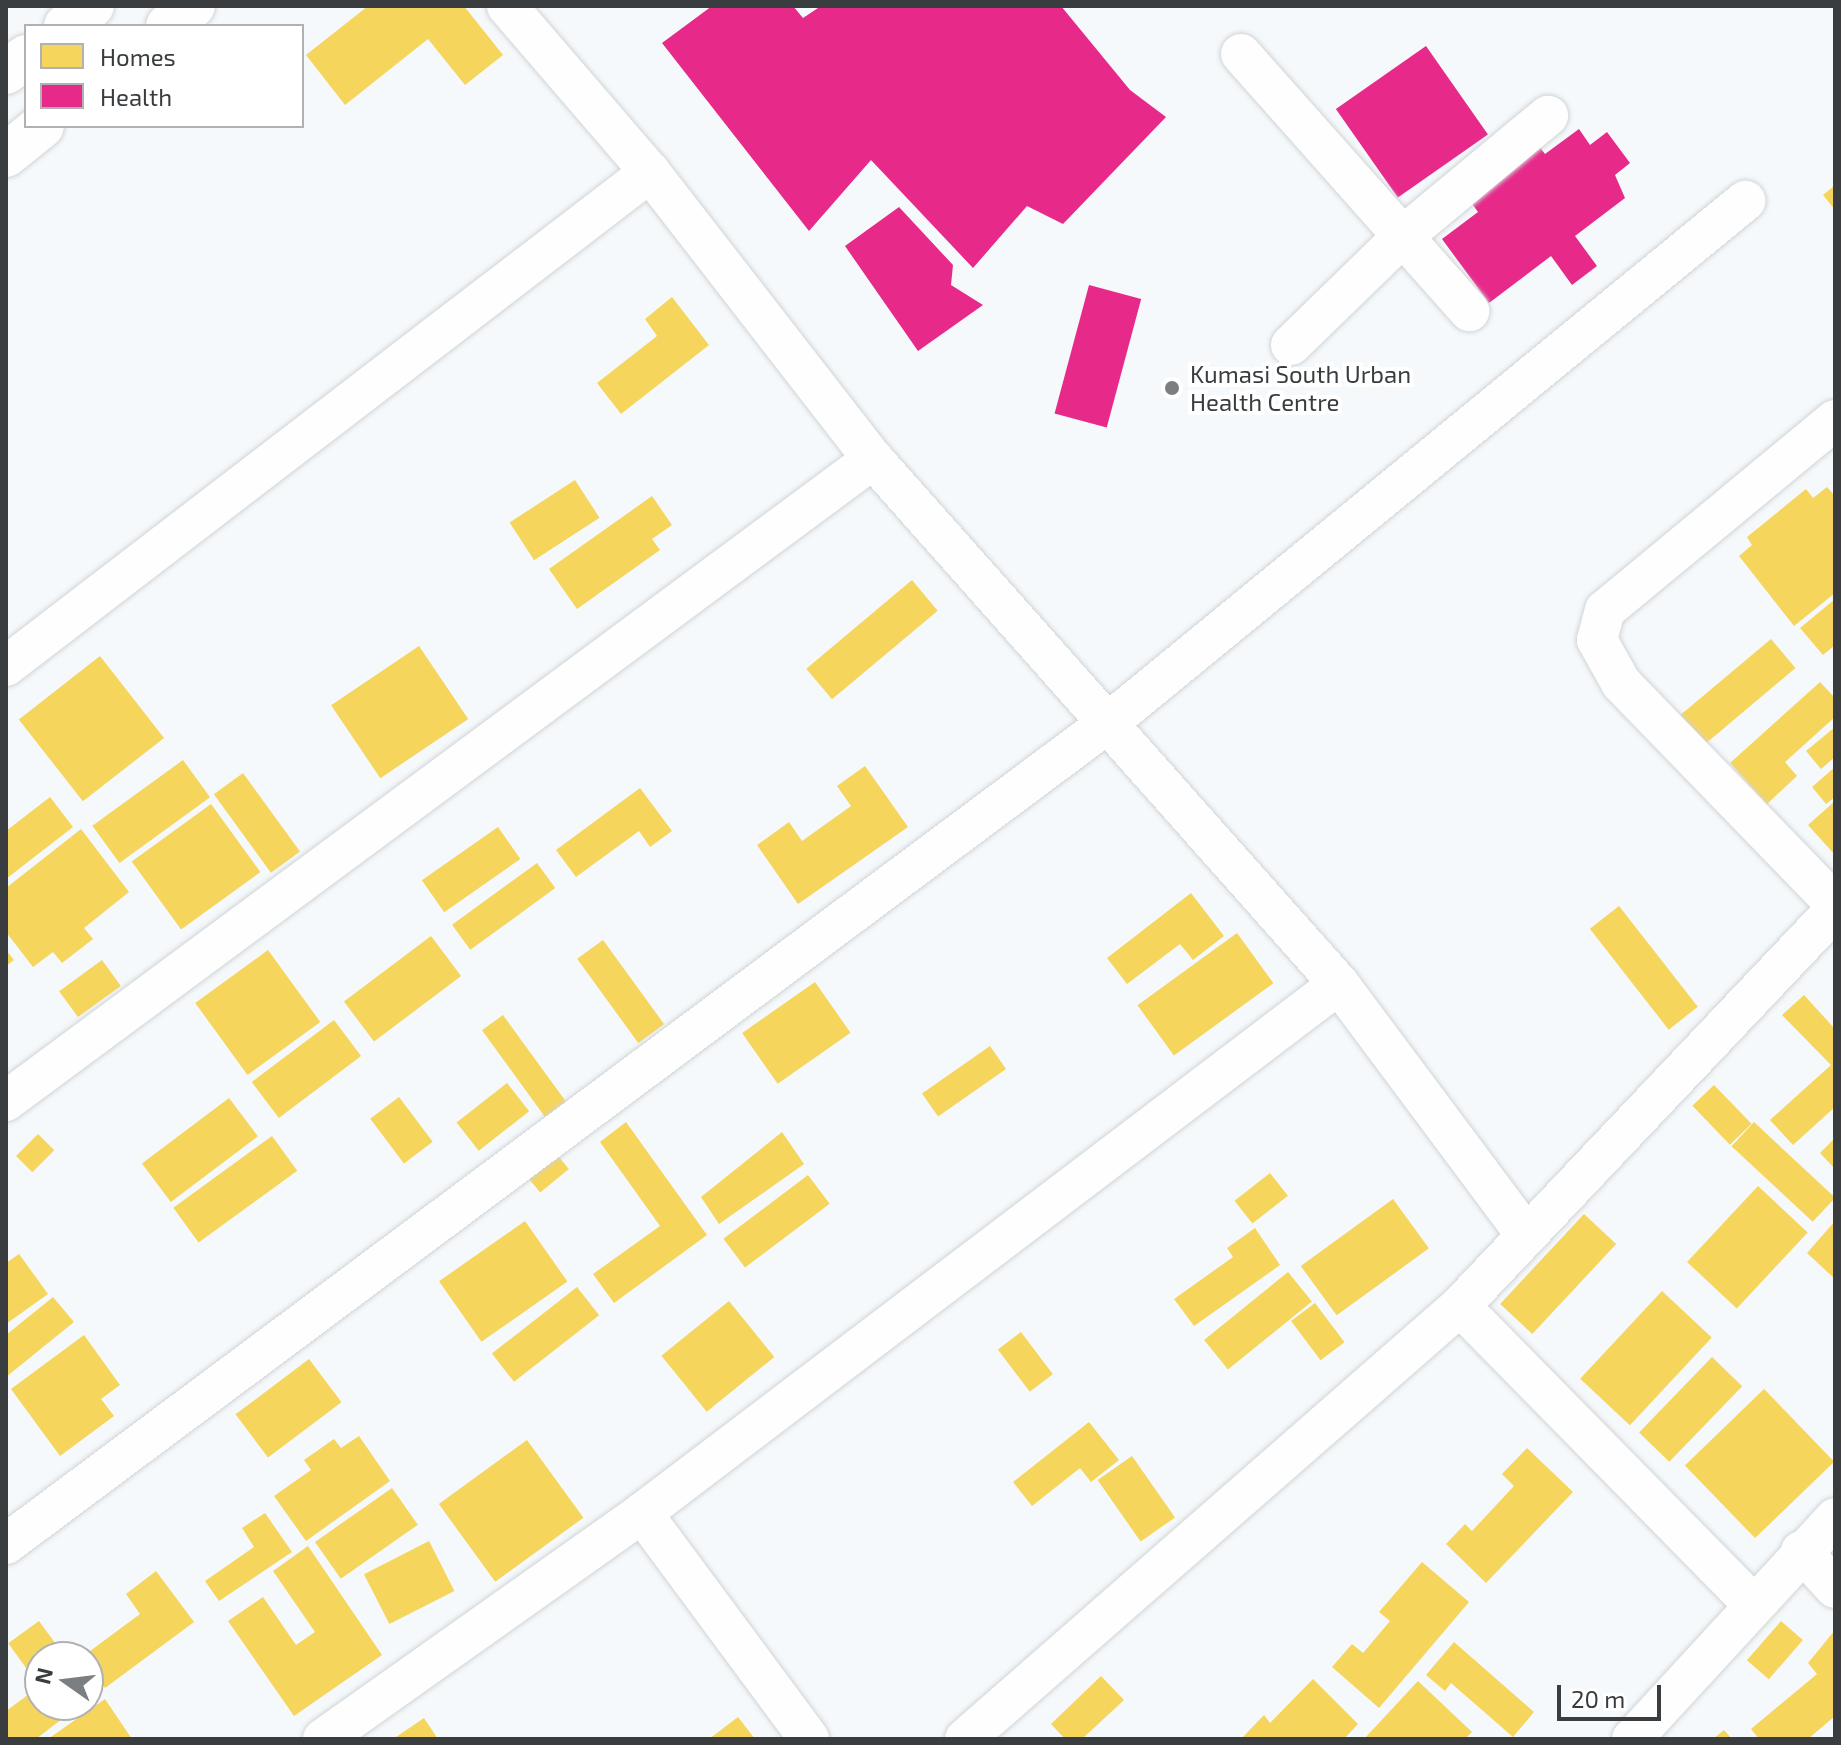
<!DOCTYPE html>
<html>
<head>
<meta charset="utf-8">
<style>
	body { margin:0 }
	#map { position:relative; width:1841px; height:1745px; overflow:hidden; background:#f5f9fb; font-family:"Exo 2",sans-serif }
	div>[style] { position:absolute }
	.homes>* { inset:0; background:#f6d55c; transform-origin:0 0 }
	.health>* { inset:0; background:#e7298a; transform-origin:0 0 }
	.roads { filter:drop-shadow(0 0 2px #d1d4d6) drop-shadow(0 0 2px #d1d4d6) }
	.minor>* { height:40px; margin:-20px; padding:0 20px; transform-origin:20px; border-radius:20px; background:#fefefe }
	.secondary>* { height:44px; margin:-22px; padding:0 22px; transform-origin:22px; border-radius:22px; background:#fefefe }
	.dots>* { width:22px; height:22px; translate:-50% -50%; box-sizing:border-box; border:4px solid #fff; border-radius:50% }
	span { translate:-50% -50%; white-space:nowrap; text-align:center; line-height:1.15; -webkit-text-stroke:8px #fff; paint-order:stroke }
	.poi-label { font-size:24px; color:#393d3f }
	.left { translate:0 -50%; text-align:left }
	.frame { position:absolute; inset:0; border:8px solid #393d3f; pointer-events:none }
	.legend { position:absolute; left:24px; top:24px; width:280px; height:104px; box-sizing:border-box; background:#fff; border:2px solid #b0b1b2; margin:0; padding:10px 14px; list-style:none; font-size:24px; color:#393d3f }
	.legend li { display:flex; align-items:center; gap:16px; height:40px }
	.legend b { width:40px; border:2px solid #b0b1b2 }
	.north { position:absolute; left:24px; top:1641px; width:80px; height:80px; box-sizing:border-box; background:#fff; border:2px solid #b0b1b2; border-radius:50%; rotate:284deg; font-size:22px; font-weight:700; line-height:32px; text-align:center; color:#393d3f }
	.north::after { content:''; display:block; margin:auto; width:28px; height:36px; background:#7b7f81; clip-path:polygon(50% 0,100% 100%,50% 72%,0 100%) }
	.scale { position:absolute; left:1557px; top:1685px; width:104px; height:36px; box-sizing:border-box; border:4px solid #393d3f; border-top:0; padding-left:10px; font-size:24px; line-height:28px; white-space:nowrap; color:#393d3f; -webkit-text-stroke:6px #fff; paint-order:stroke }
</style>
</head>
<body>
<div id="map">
	<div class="homes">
		<div style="clip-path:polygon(368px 6px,464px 6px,503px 55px,465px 85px,428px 39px,345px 105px,306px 55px)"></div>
		<div style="clip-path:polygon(1835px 185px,1835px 210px,1823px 195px)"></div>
		<div style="clip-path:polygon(672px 297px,709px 345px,621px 414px,597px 383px,657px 336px,645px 319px)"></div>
		<div style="left:575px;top:480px;width:45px;height:78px;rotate:57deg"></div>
		<div style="clip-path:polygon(1827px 487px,1835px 496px,1835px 593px,1794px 626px,1739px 556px,1752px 545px,1747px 537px,1806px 489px,1813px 498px)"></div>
		<div style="clip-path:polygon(652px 496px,672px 525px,652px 539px,660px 550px,577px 609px,549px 569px)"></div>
		<div style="left:912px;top:580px;width:40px;height:138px;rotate:50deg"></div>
		<div style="clip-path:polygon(1835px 599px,1835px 645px,1823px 655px,1800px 628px)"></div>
		<div style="left:1771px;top:639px;width:38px;height:128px;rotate:50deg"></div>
		<div style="left:419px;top:646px;width:88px;height:106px;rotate:56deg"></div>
		<div style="left:100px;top:656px;width:104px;height:103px;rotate:52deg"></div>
		<div style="clip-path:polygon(1820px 682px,1835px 698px,1835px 717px,1785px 762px,1797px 776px,1767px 804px,1730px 763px)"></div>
		<div style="clip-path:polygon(1835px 727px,1835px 757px,1821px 769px,1806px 751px)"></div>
		<div style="left:183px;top:760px;width:46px;height:112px;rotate:54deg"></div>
		<div style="clip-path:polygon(865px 766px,908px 827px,798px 904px,757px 845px,789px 822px,802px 841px,851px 806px,837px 786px)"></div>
		<div style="clip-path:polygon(1835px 767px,1835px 797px,1826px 804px,1812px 787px)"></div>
		<div style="left:243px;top:773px;width:97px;height:36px;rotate:54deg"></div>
		<div style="clip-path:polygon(640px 788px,672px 831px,650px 847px,639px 831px,576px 877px,556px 850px)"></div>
		<div style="clip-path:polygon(50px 797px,73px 827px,6px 879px,6px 831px)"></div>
		<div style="clip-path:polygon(1835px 801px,1835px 855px,1808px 825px)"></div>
		<div style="left:211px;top:804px;width:84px;height:98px;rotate:54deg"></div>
		<div style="left:498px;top:827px;width:39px;height:93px;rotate:55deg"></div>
		<div style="clip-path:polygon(81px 829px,129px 892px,84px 928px,93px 939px,62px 963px,53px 952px,33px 967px,6px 932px,6px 888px)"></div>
		<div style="left:537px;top:863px;width:31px;height:105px;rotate:54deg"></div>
		<div style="clip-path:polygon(1191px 893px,1224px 936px,1193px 960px,1180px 944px,1127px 984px,1107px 958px)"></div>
		<div style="left:1619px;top:906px;width:128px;height:37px;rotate:52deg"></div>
		<div style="left:1237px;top:933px;width:62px;height:123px;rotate:54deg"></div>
		<div style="left:431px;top:936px;width:50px;height:109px;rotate:53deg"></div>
		<div style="left:603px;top:940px;width:104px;height:32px;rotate:54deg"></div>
		<div style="clip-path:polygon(6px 950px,14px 960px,6px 966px)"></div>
		<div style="left:268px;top:950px;width:89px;height:90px;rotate:54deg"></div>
		<div style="left:102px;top:960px;width:32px;height:53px;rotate:54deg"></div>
		<div style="left:815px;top:982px;width:62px;height:89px;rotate:55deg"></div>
		<div style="clip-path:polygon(1804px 995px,1835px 1029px,1835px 1107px,1793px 1145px,1770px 1120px,1831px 1065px,1782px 1015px)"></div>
		<div style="left:503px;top:1015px;width:107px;height:26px;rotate:54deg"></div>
		<div style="left:334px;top:1020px;width:45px;height:103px;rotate:53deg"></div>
		<div style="left:990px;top:1046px;width:28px;height:83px;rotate:55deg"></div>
		<div style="left:507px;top:1083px;width:36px;height:64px;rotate:52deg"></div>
		<div style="left:1714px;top:1085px;width:54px;height:30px;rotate:46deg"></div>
		<div style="left:399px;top:1097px;width:56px;height:36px;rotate:53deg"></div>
		<div style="left:229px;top:1098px;width:48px;height:109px;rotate:53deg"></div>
		<div style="clip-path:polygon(626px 1122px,707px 1235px,614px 1303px,593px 1274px,660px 1226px,600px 1142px)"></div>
		<div style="left:1754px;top:1122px;width:111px;height:33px;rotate:43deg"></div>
		<div style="clip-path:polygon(782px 1132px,804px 1164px,719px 1224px,701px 1197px)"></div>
		<div style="left:38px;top:1134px;width:23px;height:31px;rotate:45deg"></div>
		<div style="left:272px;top:1136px;width:43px;height:122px;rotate:54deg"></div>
		<div style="clip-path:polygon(1835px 1138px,1835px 1169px,1820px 1153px)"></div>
		<div style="left:555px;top:1152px;width:22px;height:37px;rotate:51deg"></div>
		<div style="left:1270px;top:1173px;width:29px;height:45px;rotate:52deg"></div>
		<div style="left:808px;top:1175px;width:36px;height:106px;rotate:53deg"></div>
		<div style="left:1758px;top:1186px;width:68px;height:104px;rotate:43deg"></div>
		<div style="left:1393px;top:1199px;width:61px;height:114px;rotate:54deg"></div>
		<div style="left:1584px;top:1214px;width:44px;height:123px;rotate:43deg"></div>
		<div style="left:525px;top:1221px;width:74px;height:105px;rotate:55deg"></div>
		<div style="clip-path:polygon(1835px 1221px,1835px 1279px,1807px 1253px)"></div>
		<div style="clip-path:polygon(1255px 1228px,1280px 1265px,1194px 1326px,1174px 1299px,1233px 1257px,1227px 1248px)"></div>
		<div style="clip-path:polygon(19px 1254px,48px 1294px,6px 1324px,6px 1263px)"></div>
		<div style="left:1288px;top:1272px;width:38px;height:108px;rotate:51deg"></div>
		<div style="left:577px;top:1287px;width:36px;height:108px;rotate:52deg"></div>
		<div style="left:1662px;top:1291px;width:68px;height:120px;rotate:43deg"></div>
		<div style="clip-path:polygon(53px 1297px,74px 1322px,6px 1377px,6px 1335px)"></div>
		<div style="left:729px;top:1301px;width:72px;height:87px;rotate:51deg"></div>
		<div style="left:1315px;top:1303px;width:49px;height:30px;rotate:53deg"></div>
		<div style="left:1021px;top:1332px;width:53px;height:29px;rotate:53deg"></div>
		<div style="clip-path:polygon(84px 1335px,120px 1385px,101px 1399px,114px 1416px,60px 1456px,11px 1389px)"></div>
		<div style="left:1712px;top:1357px;width:42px;height:105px;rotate:44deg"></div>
		<div style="left:309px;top:1359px;width:54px;height:92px;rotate:53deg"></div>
		<div style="left:1764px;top:1389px;width:101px;height:110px;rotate:46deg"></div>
		<div style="clip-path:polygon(1089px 1422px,1119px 1460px,1091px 1482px,1080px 1468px,1032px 1506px,1013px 1482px)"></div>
		<div style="clip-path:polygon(359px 1436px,390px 1481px,306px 1541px,274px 1496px,311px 1470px,304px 1460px,334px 1439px,341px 1448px)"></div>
		<div style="left:527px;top:1440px;width:96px;height:109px;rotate:54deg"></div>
		<div style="clip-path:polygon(1527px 1448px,1573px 1492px,1486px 1583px,1446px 1544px,1465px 1524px,1472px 1531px,1514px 1486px,1502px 1474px)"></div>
		<div style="left:1132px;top:1456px;width:75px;height:42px;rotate:55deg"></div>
		<div style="left:392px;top:1488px;width:45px;height:94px;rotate:55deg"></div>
		<div style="clip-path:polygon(265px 1513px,292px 1552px,219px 1601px,205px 1581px,254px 1547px,242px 1528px)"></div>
		<div style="left:429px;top:1541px;width:56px;height:73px;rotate:63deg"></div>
		<div style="clip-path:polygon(308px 1546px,382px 1655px,294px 1716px,228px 1621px,263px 1597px,296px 1645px,315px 1632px,273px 1571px)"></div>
		<div style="clip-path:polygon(1422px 1562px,1469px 1602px,1379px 1708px,1332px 1667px,1352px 1644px,1363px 1653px,1390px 1621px,1379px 1612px)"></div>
		<div style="clip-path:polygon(156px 1571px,194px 1622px,105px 1688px,82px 1657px,140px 1614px,126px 1594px)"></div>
		<div style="left:39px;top:1621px;width:31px;height:38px;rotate:54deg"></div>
		<div style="left:1781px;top:1621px;width:29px;height:52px;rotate:41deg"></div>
		<div style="clip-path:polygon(1835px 1630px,1835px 1716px,1808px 1739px,1759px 1739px,1751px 1729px,1817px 1674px,1808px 1663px)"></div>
		<div style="clip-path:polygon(1454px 1642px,1534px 1712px,1513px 1737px,1451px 1683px,1445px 1691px,1426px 1675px)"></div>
		<div style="clip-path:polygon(1101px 1676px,1124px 1700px,1082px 1739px,1065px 1739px,1051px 1724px)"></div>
		<div style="clip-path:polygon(1313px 1679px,1358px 1724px,1344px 1739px,1241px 1739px,1264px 1715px,1270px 1723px)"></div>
		<div style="clip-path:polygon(1418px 1681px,1472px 1732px,1465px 1739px,1364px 1739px)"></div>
		<div style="clip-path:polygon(40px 1686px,40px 1705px,80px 1705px,36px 1739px,6px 1739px,6px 1711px)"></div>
		<div style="clip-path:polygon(105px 1699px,132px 1739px,48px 1739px)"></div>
		<div style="clip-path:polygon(738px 1717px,755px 1739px,709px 1739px)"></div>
		<div style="clip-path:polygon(424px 1718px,438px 1739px,393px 1739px)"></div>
		<div style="clip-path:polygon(1724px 1730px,1732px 1739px,1713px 1739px)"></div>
	</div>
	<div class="health">
		<div style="clip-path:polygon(712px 6px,793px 6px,803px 18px,821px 6px,1061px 6px,1130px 90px,1166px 117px,1063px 224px,1027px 206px,973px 268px,871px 160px,809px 231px,662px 43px)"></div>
		<div style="left:1426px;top:46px;width:108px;height:110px;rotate:55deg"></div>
		<div style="clip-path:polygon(1579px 129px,1590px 145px,1607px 132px,1630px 163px,1615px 175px,1625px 198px,1575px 236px,1597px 266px,1572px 285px,1551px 256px,1489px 303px,1442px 239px,1478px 212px,1465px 194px,1535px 141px,1545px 154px)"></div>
		<div style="clip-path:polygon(899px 207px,953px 265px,951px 285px,983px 305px,918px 351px,845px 246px)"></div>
		<div style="left:1089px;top:285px;width:54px;height:133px;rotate:15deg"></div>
	</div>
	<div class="roads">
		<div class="minor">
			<div style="left:507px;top:6px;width:219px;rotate:49.3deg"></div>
			<div style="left:650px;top:172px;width:363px;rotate:52.2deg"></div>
			<div style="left:873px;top:459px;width:702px;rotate:48.41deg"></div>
			<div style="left:1339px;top:984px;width:314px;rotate:53.3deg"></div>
			<div style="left:1241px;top:54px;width:344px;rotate:48.4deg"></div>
			<div style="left:1291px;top:345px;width:155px;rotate:-44.2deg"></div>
			<div style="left:1402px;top:237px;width:190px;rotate:-39.7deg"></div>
			<div style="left:1835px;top:420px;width:298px;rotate:140.4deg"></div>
			<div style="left:1605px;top:610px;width:31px;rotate:105deg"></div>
			<div style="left:1597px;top:640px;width:49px;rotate:60.8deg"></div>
			<div style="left:1621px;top:683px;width:308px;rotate:45.9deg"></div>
			<div style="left:6px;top:666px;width:812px;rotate:-37.49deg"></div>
			<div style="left:6px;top:1101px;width:1079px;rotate:-36.52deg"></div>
			<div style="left:1460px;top:1306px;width:419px;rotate:45.5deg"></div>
			<div style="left:642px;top:1513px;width:281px;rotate:53.5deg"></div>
			<div style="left:6px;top:1544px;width:1374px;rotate:-36.69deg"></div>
			<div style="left:1108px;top:723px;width:824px;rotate:-39.33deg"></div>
			<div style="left:1801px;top:1551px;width:50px;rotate:47.4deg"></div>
			<div style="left:323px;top:1739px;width:391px;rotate:-35.3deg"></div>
			<div style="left:642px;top:1513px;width:875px;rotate:-37.2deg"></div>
			<div style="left:965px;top:1739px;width:658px;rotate:-41.18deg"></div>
			<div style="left:1460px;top:1306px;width:545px;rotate:-46.56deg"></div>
			<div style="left:1632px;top:1739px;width:300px;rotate:-47.4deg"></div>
		</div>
		<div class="secondary">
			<div style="left:66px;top:26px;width:33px;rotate:-38deg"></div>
			<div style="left:168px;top:26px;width:32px;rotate:-39deg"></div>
			<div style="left:6px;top:72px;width:25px;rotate:-37deg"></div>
			<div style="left:6px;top:155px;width:46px;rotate:-38.9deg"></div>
		</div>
	</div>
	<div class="dots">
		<div style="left:1172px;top:388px;background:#7b7f81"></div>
	</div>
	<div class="poi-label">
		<span class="left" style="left:1190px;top:388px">Kumasi South Urban<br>Health Centre</span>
	</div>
	<div class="frame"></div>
	<ul class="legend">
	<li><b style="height:22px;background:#f6d55c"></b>Homes</li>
	<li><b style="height:22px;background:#e7298a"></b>Health</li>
	</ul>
	<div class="north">N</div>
	<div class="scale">20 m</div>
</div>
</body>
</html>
